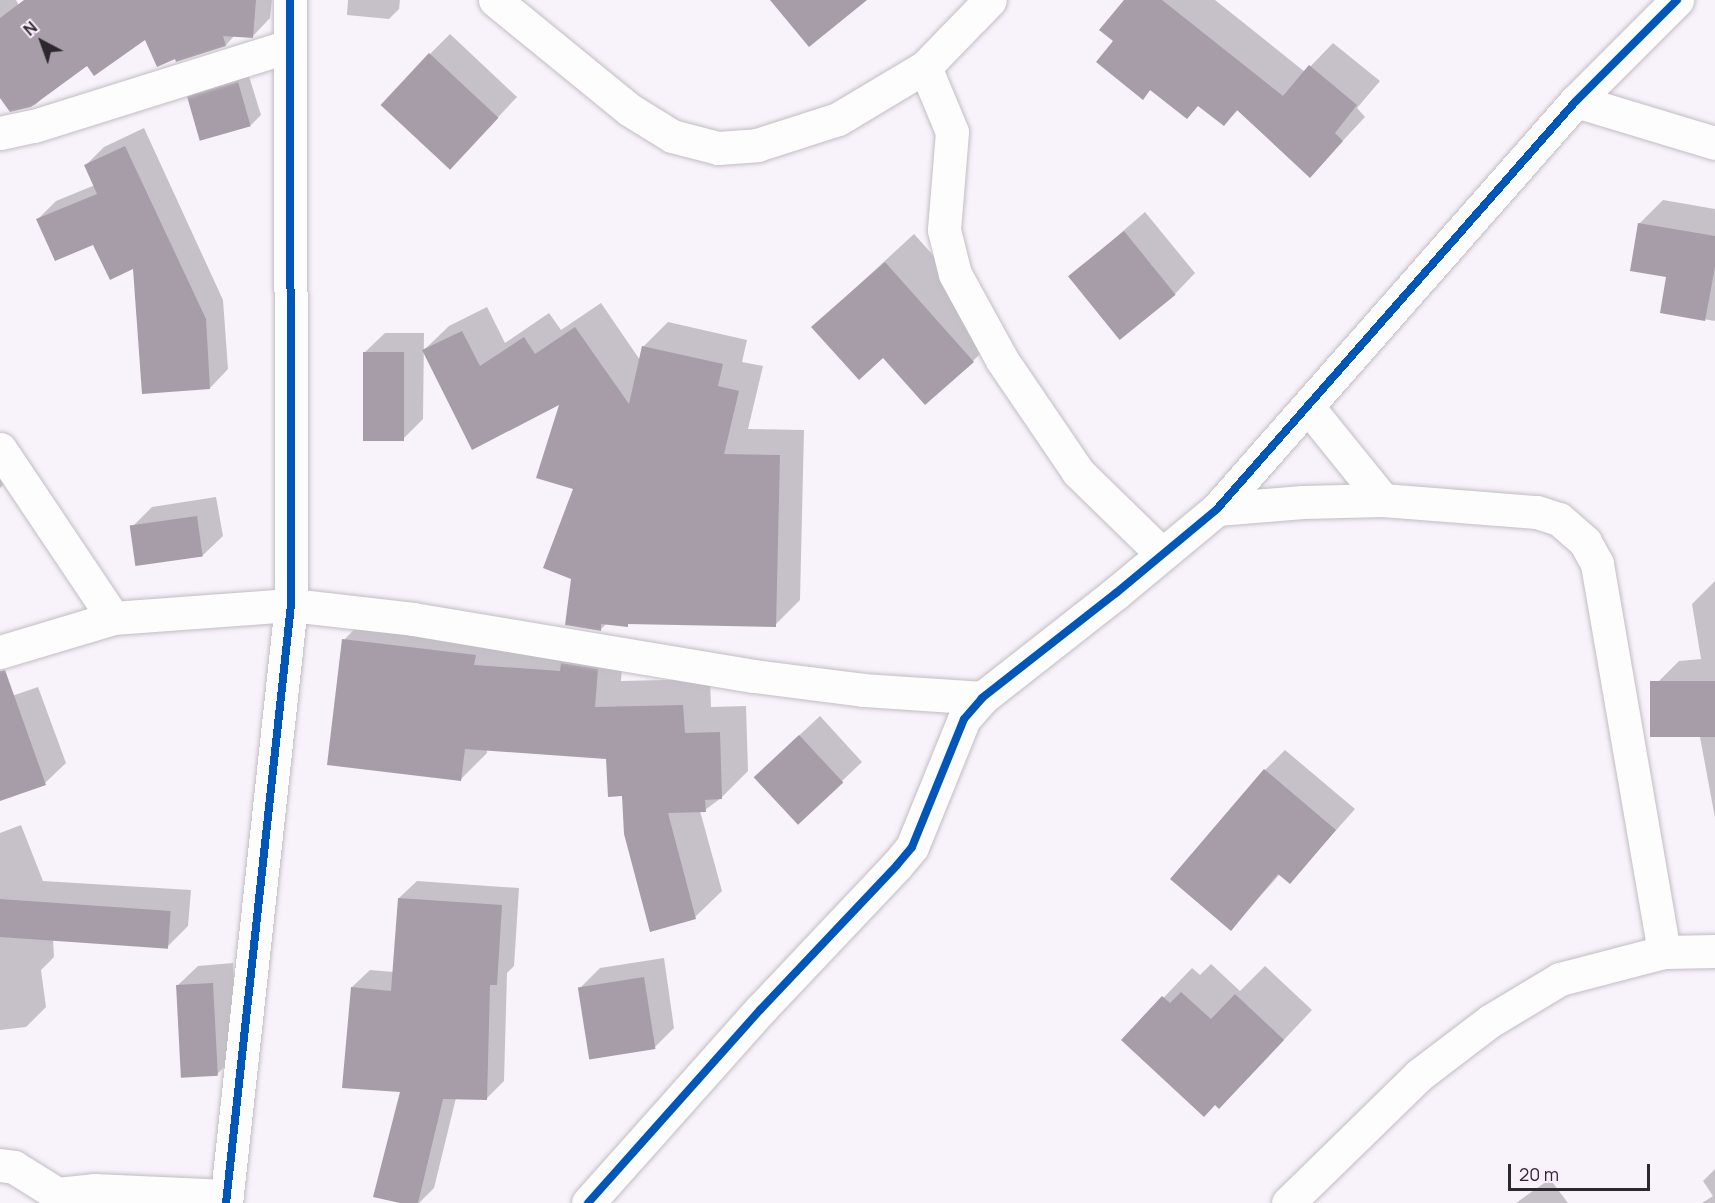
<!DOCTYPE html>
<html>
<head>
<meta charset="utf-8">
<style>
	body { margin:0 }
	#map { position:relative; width:1715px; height:1203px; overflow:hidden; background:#f8f2fa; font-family:Manrope,sans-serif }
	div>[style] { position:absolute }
	.shadow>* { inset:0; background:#0003 }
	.building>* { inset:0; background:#a69da8; transform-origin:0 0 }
	.roads { filter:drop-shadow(0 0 2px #c2bdc3) drop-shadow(0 0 2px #c2bdc3) }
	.minor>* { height:33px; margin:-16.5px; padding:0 16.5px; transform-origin:16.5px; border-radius:16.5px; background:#fefdfe }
	.cycleway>* { height:8px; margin:-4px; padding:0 4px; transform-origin:4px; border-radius:4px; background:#0057b8 }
	span { translate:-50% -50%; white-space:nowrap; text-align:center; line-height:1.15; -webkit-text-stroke:6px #faeefd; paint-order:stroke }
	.north { position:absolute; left:12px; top:12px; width:60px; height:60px; -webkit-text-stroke:4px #faeefd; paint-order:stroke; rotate:319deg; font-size:16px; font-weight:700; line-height:24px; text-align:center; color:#2c282d }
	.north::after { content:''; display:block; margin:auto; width:21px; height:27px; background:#2c282d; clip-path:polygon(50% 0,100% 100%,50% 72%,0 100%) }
	.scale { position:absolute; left:1508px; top:1164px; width:142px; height:27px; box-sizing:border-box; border:3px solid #2c282d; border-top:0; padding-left:8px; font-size:18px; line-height:21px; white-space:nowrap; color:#2c282d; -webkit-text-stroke:4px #faeefd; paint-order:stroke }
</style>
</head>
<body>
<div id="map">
	<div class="shadow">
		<div style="clip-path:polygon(0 0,16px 0,60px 80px,35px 105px,11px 110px,0 96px)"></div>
		<div style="clip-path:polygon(37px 0,272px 0,270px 18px,252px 37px,235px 35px,226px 45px,177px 60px,146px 37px)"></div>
		<div style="clip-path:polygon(348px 0,400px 0,399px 9px,389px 19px,347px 15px)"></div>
		<div style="clip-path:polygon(1126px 0,1215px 0,1305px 72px,1333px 43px,1380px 81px,1357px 108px,1365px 117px,1310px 176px,1238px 110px,1224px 124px,1199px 105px,1151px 89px,1143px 98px,1115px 41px)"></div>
		<div style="clip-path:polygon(450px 34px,517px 97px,469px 148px,430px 54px)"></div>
		<div style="clip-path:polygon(248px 73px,261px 115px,251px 125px,189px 98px,199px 88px)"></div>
		<div style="clip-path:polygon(144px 128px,223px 300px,228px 369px,210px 388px,135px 267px,94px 243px,38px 219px,56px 201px,95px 185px,86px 165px,104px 147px)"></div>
		<div style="clip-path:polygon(1663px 200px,1715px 209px,1715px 321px,1662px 312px,1668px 276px,1639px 224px)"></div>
		<div style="clip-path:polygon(1145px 212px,1195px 273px,1175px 294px,1070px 277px)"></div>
		<div style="clip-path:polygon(914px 234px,1002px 332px,973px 361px,884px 355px,813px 327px)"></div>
		<div style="clip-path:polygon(601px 303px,640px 360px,643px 347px,668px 322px,747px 340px,742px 362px,763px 366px,748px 429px,804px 430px,800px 600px,775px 625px,607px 623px,600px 630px,573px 578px,575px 488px,561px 402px,424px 350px,449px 326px,487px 307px,505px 343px,549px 313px,561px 330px)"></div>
		<div style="clip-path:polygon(385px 333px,424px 333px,423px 419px,403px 439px,364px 353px)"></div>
		<div style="clip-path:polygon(0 444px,16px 472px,0 488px)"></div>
		<div style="clip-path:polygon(216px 497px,223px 536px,202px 556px,131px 528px,152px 507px)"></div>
		<div style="clip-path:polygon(1715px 581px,1715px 818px,1700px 737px,1651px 689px,1679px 661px,1701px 659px,1692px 604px)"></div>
		<div style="clip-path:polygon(370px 613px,624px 643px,621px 681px,710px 679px,711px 707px,746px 706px,748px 771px,721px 798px,705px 810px,700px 811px,722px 891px,695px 917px,623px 794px,608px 757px,487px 749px,487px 753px,460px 780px,344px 640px)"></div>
		<div style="clip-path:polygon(38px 687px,66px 763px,45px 783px,6px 798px,0 781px,0 700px)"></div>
		<div style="clip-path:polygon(820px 716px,862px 762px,799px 822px,776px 757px)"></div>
		<div style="clip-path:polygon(1285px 750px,1355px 809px,1290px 882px,1280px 874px,1231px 929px,1265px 770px)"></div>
		<div style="clip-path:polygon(21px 825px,43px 881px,191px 890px,188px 926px,168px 946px,53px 939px,54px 957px,41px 970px,46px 1007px,26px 1027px,0 1030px,0 833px)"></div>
		<div style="clip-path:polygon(417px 881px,519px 888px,514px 966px,507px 973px,504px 1081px,486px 1099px,456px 1098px,434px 1188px,419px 1203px,406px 1203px,402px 1091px,352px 987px,370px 970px,394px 972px,399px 898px)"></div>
		<div style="clip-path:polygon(664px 958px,674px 1028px,654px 1048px,580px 988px,600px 968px)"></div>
		<div style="clip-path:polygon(233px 963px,238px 1054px,217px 1074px,177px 986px,198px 966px)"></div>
		<div style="clip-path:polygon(1211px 964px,1240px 991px,1265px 966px,1312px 1010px,1248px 1078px,1123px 1040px,1192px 968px,1200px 975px)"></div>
		<div style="clip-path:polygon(1715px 1169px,1715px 1203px,1702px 1203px,1713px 1196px,1703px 1181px)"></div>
		<div style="clip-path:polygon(1550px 1179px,1568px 1203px,1516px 1203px)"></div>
	</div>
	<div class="building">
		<div style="clip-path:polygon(24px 0,256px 0,253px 38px,223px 36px,226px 46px,176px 62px,175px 59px,157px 67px,145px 40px,94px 76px,87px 66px,31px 107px,10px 112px,0 98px,0 18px)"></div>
		<div style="clip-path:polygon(770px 0,867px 0,809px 47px)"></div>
		<div style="clip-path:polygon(1124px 0,1162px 0,1283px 96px,1309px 65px,1357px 105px,1335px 133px,1343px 141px,1310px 178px,1237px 110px,1224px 126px,1198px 106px,1187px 119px,1150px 90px,1143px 100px,1096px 62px,1113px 41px,1099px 30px)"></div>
		<div style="left:429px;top:53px;width:95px;height:71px;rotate:43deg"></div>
		<div style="left:238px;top:82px;width:46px;height:53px;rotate:74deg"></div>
		<div style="clip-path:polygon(125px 146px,206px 319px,210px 389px,142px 394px,133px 269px,110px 280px,93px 245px,55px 261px,36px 219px,97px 194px,84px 165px)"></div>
		<div style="clip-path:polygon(1638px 223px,1715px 236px,1715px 267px,1705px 321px,1660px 313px,1666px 277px,1630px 271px)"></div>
		<div style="left:1124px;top:231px;width:82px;height:72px;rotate:51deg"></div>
		<div style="clip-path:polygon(885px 262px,974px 362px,925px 405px,883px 358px,859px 380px,811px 327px)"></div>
		<div style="clip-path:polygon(575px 327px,629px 404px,642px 346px,723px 364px,718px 386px,739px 391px,724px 454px,780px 455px,776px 627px,628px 624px,628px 627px,601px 624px,601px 631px,565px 625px,571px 579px,543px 568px,573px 489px,536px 478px,559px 405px,472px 450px,422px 350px,462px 331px,480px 366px,524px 337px,535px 354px)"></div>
		<div style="left:404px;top:352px;width:89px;height:41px;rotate:90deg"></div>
		<div style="left:197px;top:516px;width:41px;height:68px;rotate:82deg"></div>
		<div style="clip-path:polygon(342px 639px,476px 655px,474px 665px,560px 671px,561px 663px,598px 669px,595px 707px,683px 705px,685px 733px,720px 732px,722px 799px,705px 800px,706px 812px,668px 813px,696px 919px,650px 932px,624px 834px,622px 796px,608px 797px,606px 759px,465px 749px,461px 781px,327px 765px)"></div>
		<div style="clip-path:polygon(5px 670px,46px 785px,0 801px,0 671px)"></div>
		<div style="left:1715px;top:681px;width:56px;height:65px;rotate:90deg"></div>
		<div style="left:799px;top:735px;width:65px;height:62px;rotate:47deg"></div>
		<div style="clip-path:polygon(1264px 769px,1336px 830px,1290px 884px,1278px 874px,1231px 931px,1170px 879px)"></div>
		<div style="clip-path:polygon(398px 898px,502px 905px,497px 985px,490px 985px,487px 1100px,443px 1099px,418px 1203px,400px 1203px,373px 1197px,400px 1092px,342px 1088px,351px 987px,391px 991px)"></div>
		<div style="left:0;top:899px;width:171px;height:38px;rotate:4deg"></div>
		<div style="left:644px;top:977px;width:73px;height:67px;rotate:81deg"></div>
		<div style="left:213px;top:983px;width:93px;height:37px;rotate:87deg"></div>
		<div style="clip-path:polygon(1181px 992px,1211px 1019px,1235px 994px,1284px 1040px,1219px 1109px,1215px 1105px,1204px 1117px,1121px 1040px,1162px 996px,1170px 1003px)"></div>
	</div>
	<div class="roads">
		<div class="minor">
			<div style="left:495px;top:0;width:174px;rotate:39.2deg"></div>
			<div style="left:630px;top:110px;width:49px;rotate:31.8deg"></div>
			<div style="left:672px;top:136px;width:48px;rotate:14.6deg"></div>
			<div style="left:718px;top:148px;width:39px;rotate:-4deg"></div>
			<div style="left:757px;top:145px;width:85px;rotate:-17.8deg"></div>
			<div style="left:838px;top:119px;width:101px;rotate:-30.9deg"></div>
			<div style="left:925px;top:67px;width:93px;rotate:-45.9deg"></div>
			<div style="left:925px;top:67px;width:70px;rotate:67.4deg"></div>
			<div style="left:952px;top:132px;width:98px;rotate:94.7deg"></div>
			<div style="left:944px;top:230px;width:45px;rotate:76deg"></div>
			<div style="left:955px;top:274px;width:98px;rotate:61.3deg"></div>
			<div style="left:1002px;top:360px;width:135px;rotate:55.8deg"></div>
			<div style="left:1078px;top:472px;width:117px;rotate:44.3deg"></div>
			<div style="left:1576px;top:101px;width:145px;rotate:16.8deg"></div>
			<div style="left:0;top:133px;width:35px;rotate:-12deg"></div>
			<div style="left:34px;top:126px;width:268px;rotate:-17.4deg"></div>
			<div style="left:1308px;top:407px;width:119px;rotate:51.1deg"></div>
			<div style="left:0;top:449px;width:203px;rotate:56.2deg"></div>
			<div style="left:1217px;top:509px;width:86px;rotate:-4.7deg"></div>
			<div style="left:1303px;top:502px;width:80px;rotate:-1.4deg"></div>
			<div style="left:1383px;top:500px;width:154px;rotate:4.5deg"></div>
			<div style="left:1537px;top:512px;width:23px;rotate:18deg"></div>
			<div style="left:1559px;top:519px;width:35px;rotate:41deg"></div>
			<div style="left:1585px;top:542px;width:25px;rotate:61deg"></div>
			<div style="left:1597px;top:564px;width:394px;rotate:80.2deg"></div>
			<div style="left:0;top:652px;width:118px;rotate:-16.7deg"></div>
			<div style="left:113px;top:618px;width:178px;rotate:-4.2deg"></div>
			<div style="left:291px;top:605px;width:123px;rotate:6.5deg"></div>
			<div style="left:413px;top:619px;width:346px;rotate:9.5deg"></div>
			<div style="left:754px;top:676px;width:110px;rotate:7.3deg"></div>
			<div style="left:863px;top:690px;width:119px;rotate:3.8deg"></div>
			<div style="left:0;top:1165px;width:14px;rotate:8deg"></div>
			<div style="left:14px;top:1167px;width:51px;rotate:32.1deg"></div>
			<div style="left:57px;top:1194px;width:37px;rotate:-6deg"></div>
			<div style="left:94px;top:1190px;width:133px;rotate:2.6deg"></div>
			<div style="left:226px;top:1203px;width:602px;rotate:-83.8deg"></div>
			<div style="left:291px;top:605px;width:605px;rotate:-90.09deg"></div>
			<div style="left:588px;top:1203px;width:259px;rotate:-48.3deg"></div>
			<div style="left:760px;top:1010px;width:199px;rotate:-46.6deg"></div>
			<div style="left:897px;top:865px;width:23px;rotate:-50deg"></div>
			<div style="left:912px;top:847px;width:138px;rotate:-67.9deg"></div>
			<div style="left:964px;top:719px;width:28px;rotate:-49deg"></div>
			<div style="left:982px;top:698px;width:170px;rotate:-38.1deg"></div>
			<div style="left:1116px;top:593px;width:131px;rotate:-39.7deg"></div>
			<div style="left:1217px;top:509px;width:543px;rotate:-48.66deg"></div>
			<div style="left:1576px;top:101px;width:143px;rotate:-45deg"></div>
			<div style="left:1288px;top:1203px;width:183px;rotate:-44.3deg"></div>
			<div style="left:1419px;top:1075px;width:89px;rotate:-37.3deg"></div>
			<div style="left:1490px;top:1021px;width:82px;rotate:-31deg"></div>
			<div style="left:1560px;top:979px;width:107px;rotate:-14.6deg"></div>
			<div style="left:1664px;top:952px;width:51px;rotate:-1.1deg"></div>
		</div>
	</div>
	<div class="cycleway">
		<div style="left:226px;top:1203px;width:602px;rotate:-83.8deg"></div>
		<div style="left:291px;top:605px;width:605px;rotate:-90.09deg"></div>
		<div style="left:588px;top:1203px;width:259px;rotate:-48.3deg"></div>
		<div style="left:760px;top:1010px;width:199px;rotate:-46.6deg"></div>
		<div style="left:897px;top:865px;width:23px;rotate:-50deg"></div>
		<div style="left:912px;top:847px;width:138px;rotate:-67.9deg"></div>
		<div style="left:964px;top:719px;width:28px;rotate:-49deg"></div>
		<div style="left:982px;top:698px;width:170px;rotate:-38.1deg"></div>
		<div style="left:1116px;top:593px;width:131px;rotate:-39.7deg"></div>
		<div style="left:1217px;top:509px;width:543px;rotate:-48.66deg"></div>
		<div style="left:1576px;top:101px;width:143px;rotate:-45deg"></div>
	</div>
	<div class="north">N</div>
	<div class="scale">20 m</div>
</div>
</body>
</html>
